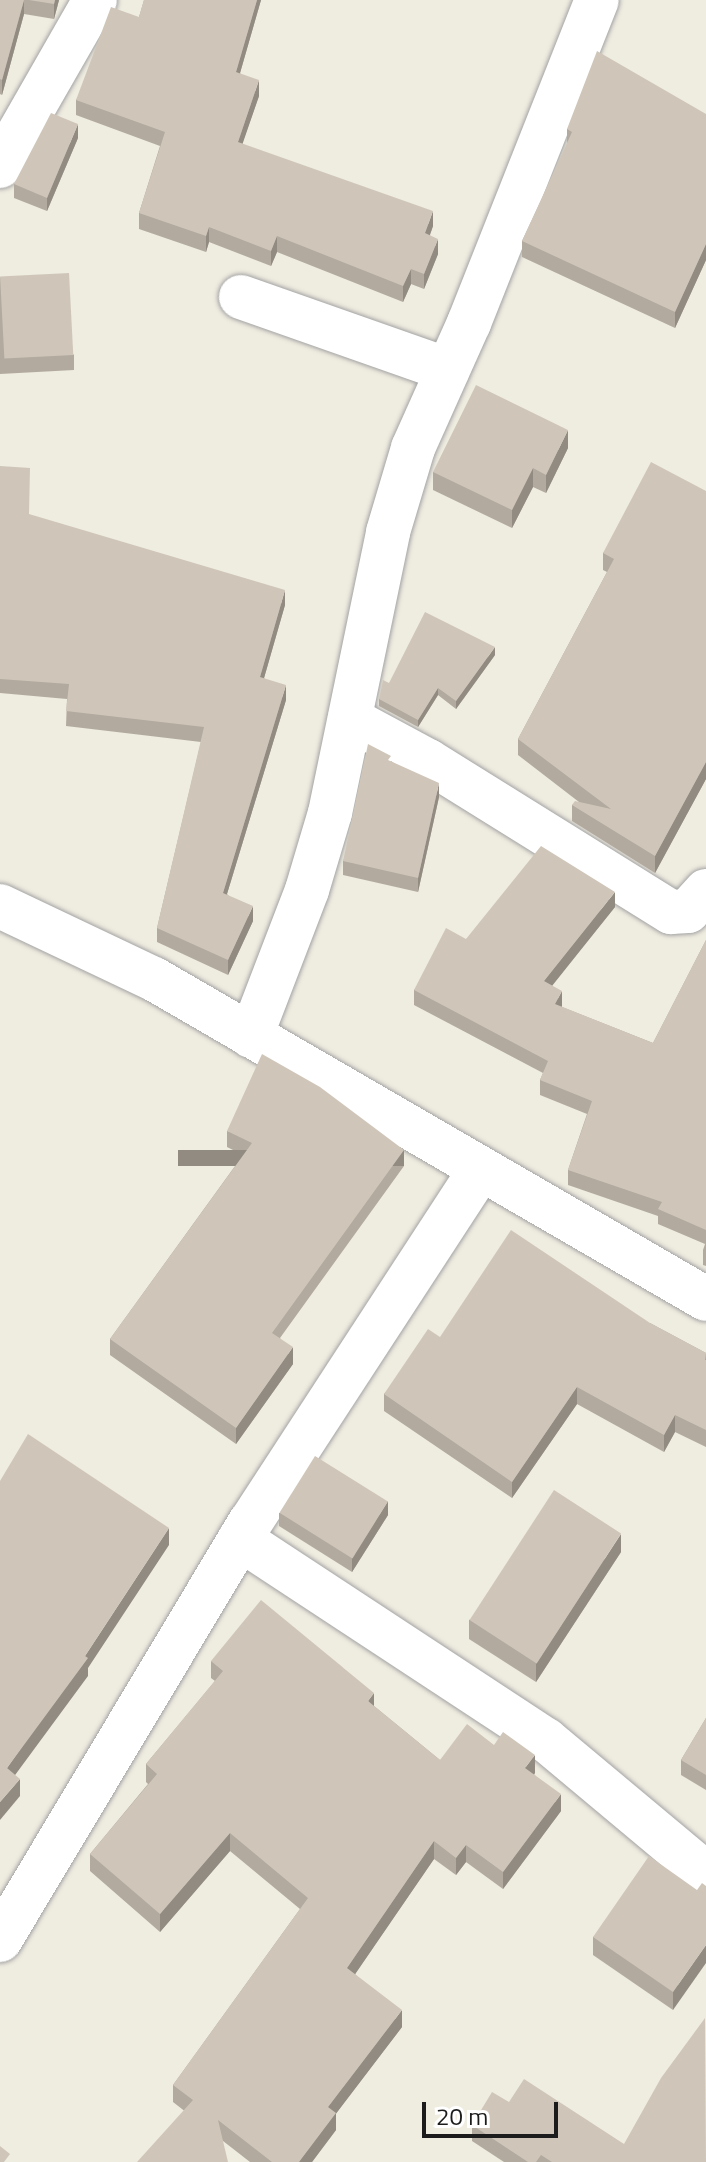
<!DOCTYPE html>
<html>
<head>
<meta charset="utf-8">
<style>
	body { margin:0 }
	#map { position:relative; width:706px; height:2162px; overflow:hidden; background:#efece0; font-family:"Titillium Web",sans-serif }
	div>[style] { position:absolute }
	.roads { filter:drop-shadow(0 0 2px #a3a3a3) drop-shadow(0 0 2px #a3a3a3) }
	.minor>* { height:44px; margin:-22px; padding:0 22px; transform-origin:22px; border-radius:22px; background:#fff }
	.wall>* { inset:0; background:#b2aa9f }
	.shaded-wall>* { inset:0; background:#918b82; transform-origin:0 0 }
	.building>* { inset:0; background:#cfc6b9; transform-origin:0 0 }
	span { translate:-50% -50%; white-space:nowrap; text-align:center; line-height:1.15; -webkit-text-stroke:7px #fff; paint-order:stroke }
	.scale { position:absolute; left:422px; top:2102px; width:136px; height:36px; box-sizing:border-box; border:4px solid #1c1c1c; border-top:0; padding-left:10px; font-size:24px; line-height:28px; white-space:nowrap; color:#1c1c1c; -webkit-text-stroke:6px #fff; paint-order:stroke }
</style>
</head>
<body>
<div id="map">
	<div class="roads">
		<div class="minor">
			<div style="left:0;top:166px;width:191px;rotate:-60.2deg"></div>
			<div style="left:241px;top:297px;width:219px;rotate:19.4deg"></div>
			<div style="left:350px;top:719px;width:89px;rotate:28.3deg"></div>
			<div style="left:428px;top:761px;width:286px;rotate:31.9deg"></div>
			<div style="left:671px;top:912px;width:17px;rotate:-3deg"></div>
			<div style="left:688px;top:911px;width:27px;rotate:-48deg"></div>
			<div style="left:0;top:906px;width:170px;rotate:25.4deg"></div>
			<div style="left:154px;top:979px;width:638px;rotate:30.1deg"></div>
			<div style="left:251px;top:1036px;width:156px;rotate:-69deg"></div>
			<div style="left:307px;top:890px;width:80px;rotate:-73.4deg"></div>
			<div style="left:330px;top:813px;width:287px;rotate:-78.3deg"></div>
			<div style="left:388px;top:532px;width:88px;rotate:-73.4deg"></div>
			<div style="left:413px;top:448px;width:137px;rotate:-65.9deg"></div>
			<div style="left:469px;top:323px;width:347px;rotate:-68.4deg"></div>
			<div style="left:240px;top:1539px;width:366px;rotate:33.3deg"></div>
			<div style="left:546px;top:1740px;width:209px;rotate:39.9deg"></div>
			<div style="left:0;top:1940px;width:486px;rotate:-59.1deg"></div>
			<div style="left:250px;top:1523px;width:419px;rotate:-56.9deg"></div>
		</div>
	</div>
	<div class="wall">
		<div style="clip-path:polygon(0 0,59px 0,54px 19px,24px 14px,2px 95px,0 94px)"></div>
		<div style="clip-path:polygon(144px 0,261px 0,240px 73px,259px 96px,242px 144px,433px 226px,430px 235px,438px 254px,424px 289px,411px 284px,403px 302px,277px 252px,271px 266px,209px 242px,206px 252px,139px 229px,139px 213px,160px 146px,76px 115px,76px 100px,139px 17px)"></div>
		<div style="clip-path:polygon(706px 114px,706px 260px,675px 328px,522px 257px,522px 241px,567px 145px,567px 129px)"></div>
		<div style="clip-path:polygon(78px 138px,47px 211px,14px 198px,14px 184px)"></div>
		<div style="clip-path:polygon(0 277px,74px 355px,74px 370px,0 374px)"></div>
		<div style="clip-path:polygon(568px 448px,546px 493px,533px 487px,512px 528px,433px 490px,433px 472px)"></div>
		<div style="clip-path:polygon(0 466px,29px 515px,285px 605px,264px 678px,286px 700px,227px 894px,253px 921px,228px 975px,157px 942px,157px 928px,201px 742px,66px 726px,67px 699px,0 693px)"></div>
		<div style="clip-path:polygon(706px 491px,706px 779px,655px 873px,572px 821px,572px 805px,579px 802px,518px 755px,518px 739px,607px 572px,603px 570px,603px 553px)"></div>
		<div style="clip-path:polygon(495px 655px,456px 709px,438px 695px,418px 727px,379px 706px,379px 699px,389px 683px)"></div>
		<div style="clip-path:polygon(391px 761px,439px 797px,418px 892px,343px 875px,343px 861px)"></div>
		<div style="clip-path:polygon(615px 907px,552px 985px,562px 1007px,653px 1043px,706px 940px,706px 1266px,703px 1265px,703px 1250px,705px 1244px,658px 1224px,658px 1216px,568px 1185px,568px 1170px,587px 1114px,540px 1095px,540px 1080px,543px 1073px,414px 1005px,414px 990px,466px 939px)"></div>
		<div style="clip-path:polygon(227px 1131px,404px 1166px,280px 1338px,293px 1364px,236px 1444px,110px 1355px,110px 1339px,243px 1155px,227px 1147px)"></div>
		<div style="clip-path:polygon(650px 1323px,706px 1353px,706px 1447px,675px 1432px,664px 1452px,577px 1404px,512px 1498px,384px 1411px,384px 1394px,440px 1337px)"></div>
		<div style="clip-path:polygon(279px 1513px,388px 1515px,352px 1572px,279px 1526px)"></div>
		<div style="clip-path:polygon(621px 1552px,536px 1682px,469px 1639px,469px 1620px)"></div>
		<div style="clip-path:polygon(211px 1661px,374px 1706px,440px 1760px,494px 1745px,535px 1773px,534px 1774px,561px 1811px,503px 1889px,466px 1862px,456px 1875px,434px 1859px,355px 1974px,402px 2027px,336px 2113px,336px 2130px,312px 2162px,250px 2162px,173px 2102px,173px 2085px,300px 1909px,230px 1851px,160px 1932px,90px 1871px,90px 1854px,148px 1784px,146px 1782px,146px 1764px,215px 1681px,211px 1678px)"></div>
		<div style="clip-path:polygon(706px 1718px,706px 1790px,681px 1775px,681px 1760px)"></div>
		<div style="clip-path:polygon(697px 1890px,673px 2010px,593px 1955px,593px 1937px)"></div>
		<div style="clip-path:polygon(472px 2125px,624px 2144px,706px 2162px,504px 2162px,472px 2141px)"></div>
	</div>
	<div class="shaded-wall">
		<div style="clip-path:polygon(24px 0,24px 14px,2px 95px,2px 80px)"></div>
		<div style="clip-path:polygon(55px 0,59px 0,54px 19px,54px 4px)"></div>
		<div style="clip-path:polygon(257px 0,261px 0,236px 87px,236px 72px)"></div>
		<div style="clip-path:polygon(259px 80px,259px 96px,238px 157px,238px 142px)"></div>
		<div style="clip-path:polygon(78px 124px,78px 138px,47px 211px,47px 198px)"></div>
		<div style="clip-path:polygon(433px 211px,433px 226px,425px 248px,425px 233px)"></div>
		<div style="clip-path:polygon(209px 227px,209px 242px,206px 252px,206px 236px)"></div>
		<div style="clip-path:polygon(277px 236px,277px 252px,271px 266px,271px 251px)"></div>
		<div style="clip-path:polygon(438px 239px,438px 254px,424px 289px,424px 274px)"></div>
		<div style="clip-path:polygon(706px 244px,706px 260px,675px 328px,675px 312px)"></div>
		<div style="clip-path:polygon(411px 269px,411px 284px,403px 302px,403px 286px)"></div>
		<div style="clip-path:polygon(568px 430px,568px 448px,546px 493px,546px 475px)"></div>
		<div style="clip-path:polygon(533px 468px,533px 487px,512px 528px,512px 510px)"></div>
		<div style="clip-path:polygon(285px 590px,285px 605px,260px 692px,260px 677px)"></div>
		<div style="clip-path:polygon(495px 647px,495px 655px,456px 709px,456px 701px)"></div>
		<div style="clip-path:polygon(286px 685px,286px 700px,223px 907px,223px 893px)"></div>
		<div style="clip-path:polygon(438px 688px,438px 695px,418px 727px,418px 720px)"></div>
		<div style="clip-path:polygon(706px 762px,706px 779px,655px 873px,655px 856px)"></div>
		<div style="clip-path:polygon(439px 783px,439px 797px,418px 892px,418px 878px)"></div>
		<div style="clip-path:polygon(615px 892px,615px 907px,544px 996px,544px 981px)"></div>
		<div style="clip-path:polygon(253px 906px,253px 921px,228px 975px,228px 960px)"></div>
		<div style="clip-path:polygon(562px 991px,562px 1006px,555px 1019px,555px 1004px)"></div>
		<div style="left:404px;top:1150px;width:16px;height:226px;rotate:90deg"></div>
		<div style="clip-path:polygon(293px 1347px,293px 1364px,236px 1444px,236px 1428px)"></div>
		<div style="clip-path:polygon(577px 1387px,577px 1404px,512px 1498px,512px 1482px)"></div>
		<div style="clip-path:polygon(675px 1415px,675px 1432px,664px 1452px,664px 1435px)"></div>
		<div style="clip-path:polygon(388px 1501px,388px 1515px,352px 1572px,352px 1558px)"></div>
		<div style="clip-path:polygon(169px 1528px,169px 1545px,88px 1668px,88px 1676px,7px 1786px,7px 1768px,85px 1656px)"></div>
		<div style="clip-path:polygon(621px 1534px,621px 1552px,536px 1682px,536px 1664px)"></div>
		<div style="clip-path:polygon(374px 1693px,374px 1710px,368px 1701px)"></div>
		<div style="clip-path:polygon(535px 1755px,535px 1773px,525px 1785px,525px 1768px)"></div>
		<div style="clip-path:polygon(20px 1779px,20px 1796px,0 1820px,0 1802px)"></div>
		<div style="clip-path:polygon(561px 1794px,561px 1811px,503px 1889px,503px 1872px)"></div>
		<div style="clip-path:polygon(230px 1833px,230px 1851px,160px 1932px,160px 1914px)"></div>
		<div style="clip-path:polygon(434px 1841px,434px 1859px,347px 1986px,347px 1968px)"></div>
		<div style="clip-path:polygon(466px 1845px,466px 1862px,456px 1875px,456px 1858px)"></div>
		<div style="clip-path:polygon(706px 1945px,706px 1963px,673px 2010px,673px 1992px)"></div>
		<div style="clip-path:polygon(402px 2010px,402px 2027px,332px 2119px,336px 2113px,336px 2130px,312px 2162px,299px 2162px,328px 2107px)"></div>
	</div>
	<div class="building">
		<div style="clip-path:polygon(0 0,24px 0,2px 80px,0 79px)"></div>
		<div style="clip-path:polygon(29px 0,55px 0,54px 4px)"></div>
		<div style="clip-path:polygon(144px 0,257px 0,236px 72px,259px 80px,238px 142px,433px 211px,425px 233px,438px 239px,424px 274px,411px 269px,403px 286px,277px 236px,271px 251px,209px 227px,206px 236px,139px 213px,165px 132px,76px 100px,111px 7px,139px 17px)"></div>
		<div style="clip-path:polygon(597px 51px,706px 114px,706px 244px,675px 312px,522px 241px,572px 132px,567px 129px)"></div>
		<div style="clip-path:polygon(51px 113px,78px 124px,47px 198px,14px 184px)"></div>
		<div style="left:69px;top:273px;width:82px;height:69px;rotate:87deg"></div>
		<div style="clip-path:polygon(476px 385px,568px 430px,546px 475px,533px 468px,512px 510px,433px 472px)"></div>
		<div style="clip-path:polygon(651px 462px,706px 491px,706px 762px,655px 856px,572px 805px,575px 801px,611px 809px,518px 739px,614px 559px,603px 553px)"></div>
		<div style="clip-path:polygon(0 466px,30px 468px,29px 514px,285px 590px,260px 677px,286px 685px,223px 893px,253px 906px,228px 960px,157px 928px,204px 727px,66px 711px,69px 684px,0 679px)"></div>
		<div style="clip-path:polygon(425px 612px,495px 647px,456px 701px,438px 688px,418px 720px,379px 699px,383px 680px,389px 683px)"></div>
		<div style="clip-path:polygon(368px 744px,391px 756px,388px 760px,439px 783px,418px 878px,343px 861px)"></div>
		<div style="clip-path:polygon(541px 846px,615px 892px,544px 981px,562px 991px,555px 1004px,653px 1043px,706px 940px,706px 1230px,658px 1209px,662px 1202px,568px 1170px,592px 1101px,540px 1080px,548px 1061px,414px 990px,446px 928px,466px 939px)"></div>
		<div style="clip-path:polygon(262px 1054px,320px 1087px,404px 1150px,272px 1333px,293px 1347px,236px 1428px,110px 1339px,252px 1143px,227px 1131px)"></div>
		<div style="clip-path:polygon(511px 1230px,650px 1323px,706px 1353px,705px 1360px,706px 1360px,706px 1430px,675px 1415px,664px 1435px,577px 1387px,512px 1482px,384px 1394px,428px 1329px,440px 1337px)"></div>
		<div style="clip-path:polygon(28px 1434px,169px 1528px,85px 1656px,88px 1658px,7px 1768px,20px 1779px,0 1802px,0 1481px)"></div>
		<div style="left:315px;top:1456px;width:86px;height:67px;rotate:32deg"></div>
		<div style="left:554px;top:1490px;width:80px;height:155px;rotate:33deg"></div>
		<div style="clip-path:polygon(261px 1600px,374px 1693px,368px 1701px,440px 1760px,467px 1724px,494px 1745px,503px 1732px,535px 1755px,525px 1768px,561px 1794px,503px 1872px,466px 1845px,456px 1858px,434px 1841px,347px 1968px,402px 2010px,328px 2107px,336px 2113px,299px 2162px,272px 2162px,218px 2120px,228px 2162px,137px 2162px,193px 2100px,173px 2085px,308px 1898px,230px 1833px,160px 1914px,90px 1854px,157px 1774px,146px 1764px,223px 1671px,211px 1661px)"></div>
		<div style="clip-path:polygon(706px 1718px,706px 1775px,681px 1760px)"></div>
		<div style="clip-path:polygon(649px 1856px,697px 1890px,702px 1883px,706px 1886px,706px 1945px,673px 1992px,593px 1937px)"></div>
		<div style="clip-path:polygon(705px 2018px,706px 2162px,552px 2162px,541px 2155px,536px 2162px,528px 2162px,472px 2125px,492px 2092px,509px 2102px,524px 2079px,624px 2144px,661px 2078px)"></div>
		<div style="clip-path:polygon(0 2146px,10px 2154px,4px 2162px,0 2162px)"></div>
	</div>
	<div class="scale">20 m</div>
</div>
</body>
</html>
